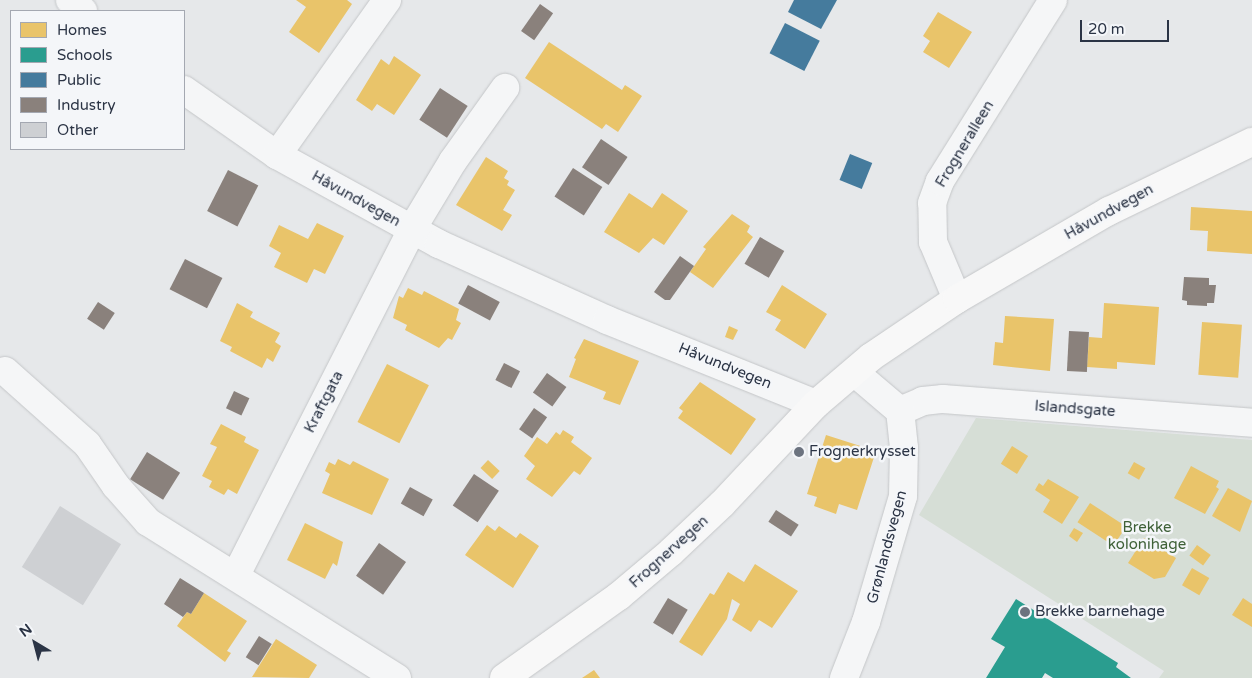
<!DOCTYPE html>
<html>
<head>
<meta charset="utf-8">
<style>
	body { margin:0 }
	#map { position:relative; width:1252px; height:678px; overflow:hidden; background:#e6e8ea; font-family:"Varela Round",sans-serif }
	div>[style] { position:absolute }
	.green>* { inset:0; background:#d6ded6 }
	.homes>* { inset:0; background:#e9c46a; transform-origin:0 0 }
	.schools>* { inset:0; background:#2a9d8f }
	.public>* { inset:0; background:#457b9d; transform-origin:0 0 }
	.industry>* { inset:0; background:#8a817c; transform-origin:0 0 }
	.building>* { inset:0; background:#ced0d3; transform-origin:0 0 }
	.roads { filter:drop-shadow(0 0 1px #c4c6c8) drop-shadow(0 0 1px #c4c6c8) }
	.minor>* { height:28px; margin:-14px; padding:0 14px; transform-origin:14px; border-radius:14px; background:#f5f6f7 }
	.major>* { height:28px; margin:-14px; padding:0 14px; transform-origin:14px; border-radius:14px; background:#f8f8f8 }
	.dots>* { width:14px; height:14px; translate:-50% -50%; box-sizing:border-box; border:2px solid #f4f6f9; border-radius:50% }
	span { translate:-50% -50%; white-space:nowrap; text-align:center; line-height:1.15; -webkit-text-stroke:5px #f4f6f9; paint-order:stroke }
	.street-label { font-size:15px; color:#2b3445 }
	.poi-label { font-size:15px; color:#2b3445 }
	.left { translate:0 -50%; text-align:left }
	.park-label { font-size:15px; color:#3f6138 }
	.legend { position:absolute; left:10px; top:10px; width:175px; height:140px; box-sizing:border-box; background:#f4f6f9; border:1px solid #a4a8b1; margin:0; padding:6px 9px; list-style:none; font-size:15px; color:#2b3445 }
	.legend li { display:flex; align-items:center; gap:10px; height:25px }
	.legend b { width:25px; border:1px solid #a4a8b1 }
	.north { position:absolute; left:10px; top:618px; width:50px; height:50px; -webkit-text-stroke:4px #f4f6f9; paint-order:stroke; rotate:323deg; font-size:14px; font-weight:700; line-height:20px; text-align:center; color:#2b3445 }
	.north::after { content:''; display:block; margin:auto; width:18px; height:22px; background:#2b3445; clip-path:polygon(50% 0,100% 100%,50% 72%,0 100%) }
	.scale { position:absolute; left:1080px; top:20px; width:89px; height:22px; box-sizing:border-box; border:2px solid #2b3445; border-top:0; padding-left:6px; font-size:15px; line-height:18px; white-space:nowrap; color:#2b3445; -webkit-text-stroke:4px #f4f6f9; paint-order:stroke }
</style>
</head>
<body>
<div id="map">
	<div class="green">
		<div style="clip-path:polygon(976px 418px,1252px 440px,1252px 678px,1159px 678px,1164px 671px,919px 515px)"></div>
	</div>
	<div class="homes">
		<div style="clip-path:polygon(296px 0,347px 0,352px 4px,319px 53px,289px 32px,306px 7px)"></div>
		<div style="clip-path:polygon(938px 12px,972px 32px,949px 68px,923px 52px,930px 41px,923px 36px)"></div>
		<div style="clip-path:polygon(549px 42px,622px 90px,625px 85px,642px 96px,618px 132px,606px 124px,602px 129px,525px 78px)"></div>
		<div style="clip-path:polygon(394px 56px,421px 75px,394px 115px,377px 104px,372px 111px,356px 100px,381px 59px,389px 65px)"></div>
		<div style="clip-path:polygon(486px 157px,508px 171px,504px 178px,509px 181px,507px 185px,515px 190px,503px 210px,512px 215px,502px 231px,456px 205px)"></div>
		<div style="clip-path:polygon(629px 193px,652px 208px,662px 193px,688px 211px,664px 245px,653px 238px,639px 253px,604px 232px)"></div>
		<div style="clip-path:polygon(1191px 207px,1252px 211px,1252px 254px,1207px 251px,1208px 231px,1190px 230px)"></div>
		<div style="clip-path:polygon(732px 214px,750px 226px,747px 232px,753px 237px,713px 288px,690px 272px,706px 249px,703px 247px)"></div>
		<div style="clip-path:polygon(317px 223px,344px 236px,325px 274px,314px 269px,307px 283px,274px 267px,281px 253px,269px 246px,279px 225px,308px 239px)"></div>
		<div style="clip-path:polygon(782px 285px,827px 314px,805px 349px,775px 330px,781px 320px,766px 312px)"></div>
		<div style="clip-path:polygon(408px 288px,422px 295px,424px 291px,459px 309px,456px 320px,461px 323px,452px 340px,448px 338px,439px 348px,405px 330px,407px 325px,393px 318px,399px 296px,403px 298px)"></div>
		<div style="clip-path:polygon(237px 303px,253px 312px,250px 317px,280px 333px,275px 342px,281px 346px,273px 362px,267px 358px,262px 368px,230px 351px,232px 347px,220px 341px)"></div>
		<div style="clip-path:polygon(1104px 303px,1159px 307px,1155px 365px,1117px 362px,1117px 369px,1087px 367px,1089px 337px,1102px 338px)"></div>
		<div style="clip-path:polygon(1005px 316px,1054px 319px,1050px 371px,993px 365px,995px 342px,1003px 343px)"></div>
		<div style="left:1202px;top:322px;width:40px;height:53px;rotate:4deg"></div>
		<div style="clip-path:polygon(729px 326px,738px 330px,733px 340px,725px 337px)"></div>
		<div style="clip-path:polygon(584px 339px,639px 361px,620px 405px,603px 399px,606px 392px,569px 377px,576px 359px,574px 358px)"></div>
		<div style="left:387px;top:364px;width:47px;height:65px;rotate:27deg"></div>
		<div style="clip-path:polygon(700px 382px,756px 419px,731px 455px,678px 418px,683px 411px,679px 408px)"></div>
		<div style="clip-path:polygon(221px 424px,246px 437px,244px 442px,259px 450px,237px 494px,228px 489px,224px 495px,209px 487px,212px 481px,202px 476px,217px 447px,210px 444px)"></div>
		<div style="clip-path:polygon(563px 430px,574px 437px,571px 442px,592px 458px,580px 475px,574px 471px,552px 497px,526px 479px,535px 466px,524px 456px,537px 437px,547px 444px,556px 432px,560px 435px)"></div>
		<div style="clip-path:polygon(826px 435px,876px 451px,857px 510px,839px 504px,836px 514px,814px 506px,817px 497px,807px 494px)"></div>
		<div style="left:1012px;top:446px;width:19px;height:21px;rotate:32deg"></div>
		<div style="clip-path:polygon(338px 459px,350px 465px,353px 461px,389px 479px,372px 515px,322px 493px,330px 474px,325px 471px,329px 462px,335px 465px)"></div>
		<div style="left:488px;top:460px;width:16px;height:11px;rotate:43deg"></div>
		<div style="left:1134px;top:462px;width:13px;height:13px;rotate:29deg"></div>
		<div style="clip-path:polygon(1191px 466px,1219px 481px,1216px 487px,1219px 489px,1205px 514px,1174px 498px)"></div>
		<div style="clip-path:polygon(1048px 479px,1079px 497px,1062px 524px,1043px 512px,1050px 500px,1035px 490px,1039px 483px,1043px 486px)"></div>
		<div style="clip-path:polygon(1228px 488px,1252px 501px,1240px 532px,1212px 516px)"></div>
		<div style="left:1090px;top:503px;width:43px;height:23px;rotate:33deg"></div>
		<div style="clip-path:polygon(305px 523px,343px 542px,337px 566px,333px 563px,325px 579px,287px 560px)"></div>
		<div style="clip-path:polygon(487px 525px,495px 531px,499px 526px,516px 538px,520px 533px,539px 546px,513px 588px,465px 555px)"></div>
		<div style="clip-path:polygon(1074px 528px,1083px 533px,1077px 542px,1069px 536px)"></div>
		<div style="clip-path:polygon(1144px 538px,1176px 558px,1165px 577px,1154px 579px,1128px 563px)"></div>
		<div style="left:1197px;top:545px;width:17px;height:13px;rotate:36deg"></div>
		<div style="clip-path:polygon(755px 564px,798px 591px,772px 628px,759px 620px,751px 632px,732px 620px,740px 604px,732px 599px,727px 619px,702px 656px,679px 642px,710px 593px,714px 595px,728px 572px,744px 582px)"></div>
		<div style="left:1192px;top:568px;width:20px;height:20px;rotate:30deg"></div>
		<div style="clip-path:polygon(204px 593px,247px 621px,227px 651px,231px 653px,225px 662px,177px 626px,187px 612px,191px 614px)"></div>
		<div style="clip-path:polygon(1243px 598px,1252px 604px,1252px 627px,1232px 615px)"></div>
		<div style="clip-path:polygon(276px 639px,317px 665px,309px 678px,252px 677px)"></div>
		<div style="clip-path:polygon(594px 670px,600px 678px,582px 678px)"></div>
	</div>
	<div class="schools">
		<div style="clip-path:polygon(1016px 599px,1118px 663px,1116px 667px,1131px 678px,1053px 678px,1045px 673px,1042px 678px,986px 678px,1005px 647px,991px 639px)"></div>
	</div>
	<div class="public">
		<div style="clip-path:polygon(794px 0,837px 0,821px 29px,788px 12px)"></div>
		<div style="left:785px;top:23px;width:39px;height:34px;rotate:27deg"></div>
		<div style="left:850px;top:154px;width:24px;height:28px;rotate:22deg"></div>
	</div>
	<div class="industry">
		<div style="left:540px;top:4px;width:16px;height:33px;rotate:35deg"></div>
		<div style="left:440px;top:88px;width:33px;height:38px;rotate:33deg"></div>
		<div style="left:601px;top:139px;width:32px;height:34px;rotate:34deg"></div>
		<div style="left:573px;top:168px;width:35px;height:34px;rotate:33deg"></div>
		<div style="left:228px;top:170px;width:34px;height:46px;rotate:27deg"></div>
		<div style="left:760px;top:237px;width:28px;height:31px;rotate:30deg"></div>
		<div style="clip-path:polygon(680px 256px,694px 266px,670px 300px,665px 300px,654px 292px)"></div>
		<div style="left:185px;top:259px;width:42px;height:34px;rotate:27deg"></div>
		<div style="clip-path:polygon(1184px 277px,1209px 278px,1209px 285px,1216px 285px,1214px 303px,1207px 303px,1207px 306px,1187px 305px,1187px 301px,1182px 300px)"></div>
		<div style="left:468px;top:285px;width:36px;height:21px;rotate:28deg"></div>
		<div style="left:98px;top:302px;width:20px;height:20px;rotate:33deg"></div>
		<div style="left:1069px;top:331px;width:20px;height:40px;rotate:3deg"></div>
		<div style="left:504px;top:363px;width:18px;height:19px;rotate:27deg"></div>
		<div style="left:547px;top:373px;width:24px;height:24px;rotate:36deg"></div>
		<div style="left:234px;top:391px;width:17px;height:19px;rotate:25deg"></div>
		<div style="left:534px;top:408px;width:16px;height:26px;rotate:35deg"></div>
		<div style="left:147px;top:452px;width:39px;height:32px;rotate:32deg"></div>
		<div style="left:474px;top:474px;width:30px;height:38px;rotate:34deg"></div>
		<div style="left:410px;top:487px;width:26px;height:19px;rotate:29deg"></div>
		<div style="left:776px;top:510px;width:27px;height:14px;rotate:33deg"></div>
		<div style="left:379px;top:543px;width:33px;height:40px;rotate:35deg"></div>
		<div style="clip-path:polygon(180px 578px,204px 593px,191px 614px,187px 612px,183px 617px,164px 604px)"></div>
		<div style="left:668px;top:598px;width:23px;height:29px;rotate:31deg"></div>
		<div style="left:259px;top:636px;width:15px;height:25px;rotate:32deg"></div>
	</div>
	<div class="building">
		<div style="left:60px;top:506px;width:72px;height:72px;rotate:32deg"></div>
	</div>
	<div class="roads">
		<div class="minor">
			<div style="left:70px;top:0;width:17px;rotate:40deg"></div>
			<div style="left:184px;top:90px;width:113px;rotate:35deg"></div>
			<div style="left:277px;top:155px;width:185px;rotate:28.8deg"></div>
			<div style="left:439px;top:244px;width:184px;rotate:24.3deg"></div>
			<div style="left:607px;top:320px;width:225px;rotate:21.9deg"></div>
			<div style="left:277px;top:155px;width:190px;rotate:-54.6deg"></div>
			<div style="left:957px;top:299px;width:62px;rotate:-112.8deg"></div>
			<div style="left:933px;top:242px;width:39px;rotate:-91deg"></div>
			<div style="left:932px;top:203px;width:23px;rotate:-70deg"></div>
			<div style="left:940px;top:181px;width:213px;rotate:-58deg"></div>
			<div style="left:5px;top:371px;width:110px;rotate:41.7deg"></div>
			<div style="left:87px;top:444px;width:51px;rotate:55.4deg"></div>
			<div style="left:116px;top:486px;width:48px;rotate:48.4deg"></div>
			<div style="left:148px;top:522px;width:294px;rotate:32.1deg"></div>
			<div style="left:900px;top:411px;width:25px;rotate:-23deg"></div>
			<div style="left:923px;top:401px;width:20px;rotate:-6deg"></div>
			<div style="left:943px;top:399px;width:310px;rotate:4.4deg"></div>
			<div style="left:236px;top:575px;width:388px;rotate:-63deg"></div>
			<div style="left:412px;top:229px;width:79px;rotate:-58.9deg"></div>
			<div style="left:453px;top:161px;width:90px;rotate:-54.5deg"></div>
			<div style="left:844px;top:678px;width:60px;rotate:-68.6deg"></div>
			<div style="left:866px;top:622px;width:131px;rotate:-73.6deg"></div>
			<div style="left:903px;top:496px;width:48px;rotate:-88.8deg"></div>
			<div style="left:904px;top:448px;width:37px;rotate:-96deg"></div>
			<div style="left:900px;top:411px;width:60px;rotate:-139.7deg"></div>
		</div>
		<div class="major">
			<div style="left:504px;top:678px;width:141px;rotate:-35.5deg"></div>
			<div style="left:619px;top:596px;width:68px;rotate:-40.2deg"></div>
			<div style="left:671px;top:552px;width:70px;rotate:-43.3deg"></div>
			<div style="left:722px;top:504px;width:137px;rotate:-46.8deg"></div>
			<div style="left:816px;top:404px;width:72px;rotate:-40.5deg"></div>
			<div style="left:871px;top:357px;width:104px;rotate:-34deg"></div>
			<div style="left:957px;top:299px;width:176px;rotate:-30.1deg"></div>
			<div style="left:1109px;top:211px;width:159px;rotate:-25.8deg"></div>
		</div>
	</div>
	<div class="dots">
		<div style="left:799px;top:452px;background:#6c737f"></div>
		<div style="left:1025px;top:612px;background:#6c737f"></div>
	</div>
	<div class="street-label">
		<span style="left:965px;top:144px;rotate:-59deg">Frogneralleen</span>
		<span style="left:356px;top:199px;rotate:29deg">Håvundvegen</span>
		<span style="left:1109px;top:212px;rotate:-29deg">Håvundvegen</span>
		<span style="left:725px;top:366px;rotate:22deg">Håvundvegen</span>
		<span style="left:324px;top:402px;rotate:-63deg">Kraftgata</span>
		<span style="left:1075px;top:409px;rotate:4deg">Islandsgate</span>
		<span style="left:887px;top:547px;rotate:-75deg">Grønlandsvegen</span>
		<span style="left:669px;top:552px;rotate:-42deg">Frognervegen</span>
	</div>
	<div class="poi-label">
		<span class="left" style="left:809px;top:452px">Frognerkrysset</span>
		<span class="left" style="left:1035px;top:612px">Brekke barnehage</span>
	</div>
	<div class="park-label">
		<span style="left:1147px;top:536px">Brekke<br>kolonihage</span>
	</div>
	<ul class="legend">
	<li><b style="height:14px;background:#e9c46a"></b>Homes</li>
	<li><b style="height:14px;background:#2a9d8f"></b>Schools</li>
	<li><b style="height:14px;background:#457b9d"></b>Public</li>
	<li><b style="height:14px;background:#8a817c"></b>Industry</li>
	<li><b style="height:14px;background:#ced0d3"></b>Other</li>
	</ul>
	<div class="north">N</div>
	<div class="scale">20 m</div>
</div>
</body>
</html>
